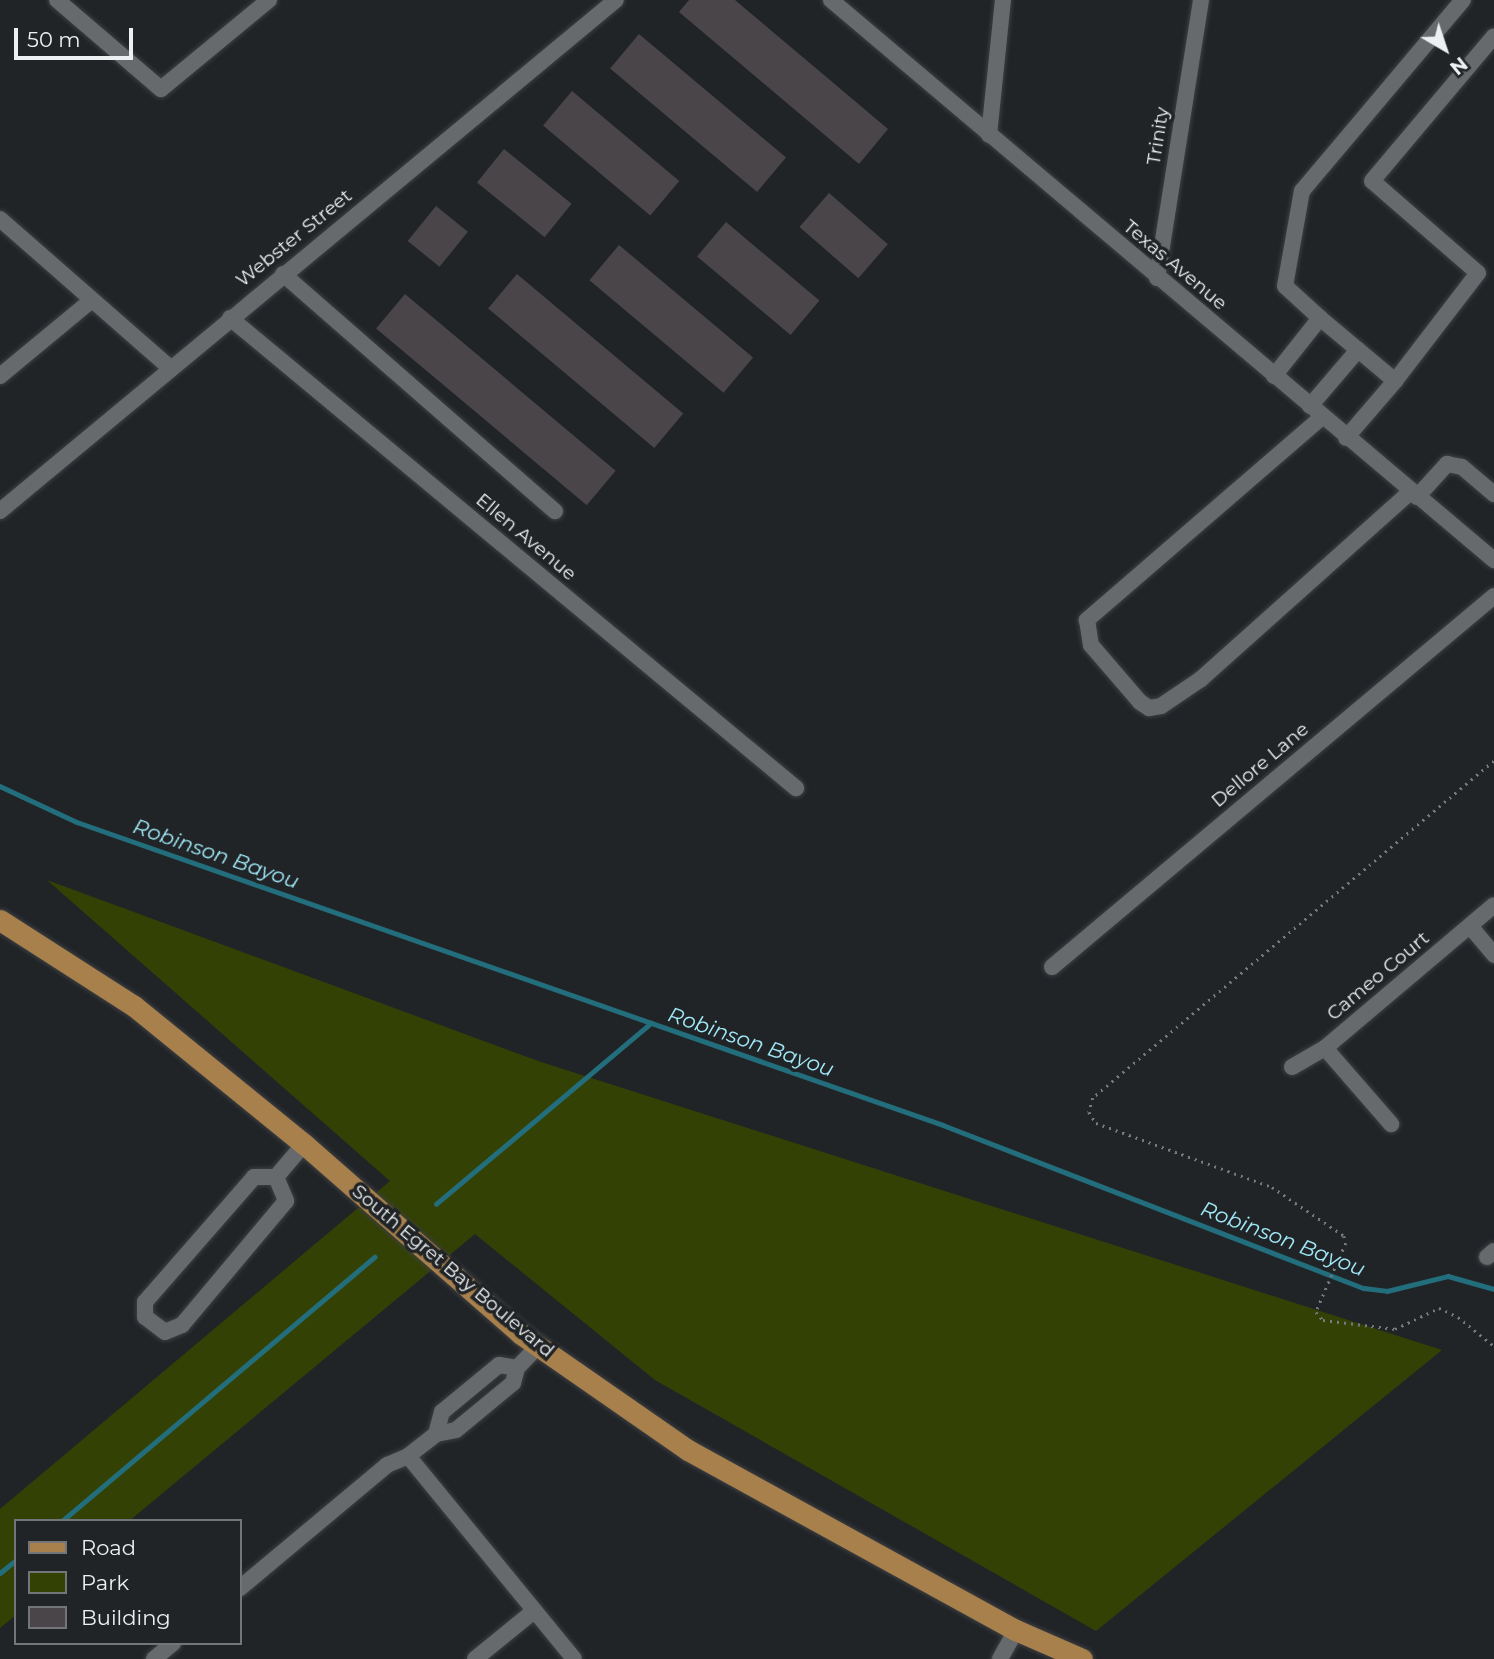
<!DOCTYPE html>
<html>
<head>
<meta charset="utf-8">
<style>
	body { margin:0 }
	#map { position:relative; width:1494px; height:1659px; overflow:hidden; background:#212427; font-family:Montserrat,sans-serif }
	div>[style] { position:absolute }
	.green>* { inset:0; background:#344105 }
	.stream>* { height:4.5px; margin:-2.25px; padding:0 2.25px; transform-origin:2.25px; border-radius:2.25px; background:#236e7c }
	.building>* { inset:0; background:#494549; transform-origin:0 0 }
	.path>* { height:2.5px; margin-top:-1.25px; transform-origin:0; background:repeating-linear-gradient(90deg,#77797c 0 2px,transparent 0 7px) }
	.roads { filter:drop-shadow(0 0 2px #3d3f42) drop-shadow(0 0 2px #3d3f42) }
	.minor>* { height:16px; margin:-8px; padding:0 8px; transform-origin:8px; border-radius:8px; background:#676a6d }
	.major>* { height:21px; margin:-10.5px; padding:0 10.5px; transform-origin:10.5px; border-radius:10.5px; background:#a8804b }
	span { translate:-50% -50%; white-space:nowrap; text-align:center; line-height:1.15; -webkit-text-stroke:7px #212427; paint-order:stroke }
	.street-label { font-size:19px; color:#edeff1 }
	.water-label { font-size:21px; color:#a0e8f7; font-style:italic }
	.legend { position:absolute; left:14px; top:1519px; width:228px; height:126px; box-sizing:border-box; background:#212427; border:2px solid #737578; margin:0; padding:9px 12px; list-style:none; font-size:21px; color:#edeff1 }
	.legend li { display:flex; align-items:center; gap:14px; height:35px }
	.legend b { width:35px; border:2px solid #737578 }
	.north { position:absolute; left:1410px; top:14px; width:70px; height:70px; -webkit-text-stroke:5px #212427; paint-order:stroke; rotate:141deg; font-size:19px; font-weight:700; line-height:28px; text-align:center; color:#edeff1 }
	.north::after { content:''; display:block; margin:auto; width:24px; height:32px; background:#edeff1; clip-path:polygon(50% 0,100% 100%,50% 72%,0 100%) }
	.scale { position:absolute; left:14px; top:28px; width:119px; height:32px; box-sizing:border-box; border:4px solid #edeff1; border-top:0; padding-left:9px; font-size:21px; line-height:24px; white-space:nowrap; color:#edeff1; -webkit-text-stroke:5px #212427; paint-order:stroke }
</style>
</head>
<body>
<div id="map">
	<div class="green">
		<div style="clip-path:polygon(47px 880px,538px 1061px,1442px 1350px,1096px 1631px,655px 1380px,475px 1234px,129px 1521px,16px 1521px,16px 1615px,0 1628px,0 1509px,390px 1181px)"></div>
	</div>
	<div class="stream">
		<div style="left:0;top:786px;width:85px;rotate:25.1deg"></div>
		<div style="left:77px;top:822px;width:917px;rotate:19.28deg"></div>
		<div style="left:943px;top:1125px;width:451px;rotate:21.2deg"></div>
		<div style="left:1364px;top:1288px;width:23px;rotate:7deg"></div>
		<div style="left:1387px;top:1291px;width:63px;rotate:-13.8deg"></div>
		<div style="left:1448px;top:1276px;width:48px;rotate:15.8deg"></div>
		<div style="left:436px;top:1204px;width:281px;rotate:-40.1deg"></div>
		<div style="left:62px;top:1521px;width:409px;rotate:-40.2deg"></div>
		<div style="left:0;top:1573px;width:21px;rotate:-39deg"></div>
	</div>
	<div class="building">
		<div style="clip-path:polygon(689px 0,735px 0,888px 129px,859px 164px,679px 12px)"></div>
		<div style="left:639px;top:34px;width:192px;height:45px;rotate:40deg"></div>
		<div style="left:572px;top:91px;width:140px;height:45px;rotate:40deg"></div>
		<div style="left:504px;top:149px;width:87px;height:43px;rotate:39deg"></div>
		<div style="left:829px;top:193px;width:78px;height:45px;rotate:41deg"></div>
		<div style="left:436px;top:206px;width:41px;height:45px;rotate:39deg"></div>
		<div style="left:726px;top:222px;width:122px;height:45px;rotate:40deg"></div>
		<div style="left:619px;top:245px;width:175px;height:46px;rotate:40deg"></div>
		<div style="left:517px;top:274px;width:217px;height:45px;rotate:40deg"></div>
		<div style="left:405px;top:294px;width:275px;height:45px;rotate:40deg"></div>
	</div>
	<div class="path">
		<div style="left:1494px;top:761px;width:524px;rotate:139.96deg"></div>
		<div style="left:1093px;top:1098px;width:15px;rotate:106deg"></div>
		<div style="left:1089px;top:1112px;width:13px;rotate:58deg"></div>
		<div style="left:1096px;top:1123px;width:187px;rotate:20deg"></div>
		<div style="left:1272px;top:1187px;width:87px;rotate:34.2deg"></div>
		<div style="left:1344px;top:1236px;width:7px;rotate:74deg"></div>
		<div style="left:1346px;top:1243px;width:75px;rotate:113.5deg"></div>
		<div style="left:1316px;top:1312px;width:11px;rotate:49deg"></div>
		<div style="left:1323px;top:1320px;width:73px;rotate:7.1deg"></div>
		<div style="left:1395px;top:1329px;width:49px;rotate:-25.5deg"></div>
		<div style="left:1439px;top:1308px;width:21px;rotate:25deg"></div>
		<div style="left:1458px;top:1317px;width:46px;rotate:38.9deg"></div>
	</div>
	<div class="roads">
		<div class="minor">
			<div style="left:57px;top:0;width:137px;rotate:40.6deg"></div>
			<div style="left:161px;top:89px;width:140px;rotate:-39.5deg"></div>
			<div style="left:831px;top:0;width:868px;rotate:40.19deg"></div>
			<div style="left:989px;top:135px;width:136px;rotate:-84.1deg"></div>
			<div style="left:0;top:219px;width:226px;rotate:41.2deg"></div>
			<div style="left:283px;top:274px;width:361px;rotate:41.1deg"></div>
			<div style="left:1157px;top:278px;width:281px;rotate:-81deg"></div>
			<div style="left:230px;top:318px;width:736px;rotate:39.71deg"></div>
			<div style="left:1320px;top:318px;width:98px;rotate:40deg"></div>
			<div style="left:1395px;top:381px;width:75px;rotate:130.7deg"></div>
			<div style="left:0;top:376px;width:119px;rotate:-39.6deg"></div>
			<div style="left:1274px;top:376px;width:74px;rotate:-51.6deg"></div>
			<div style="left:1320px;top:318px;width:47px;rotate:-137.6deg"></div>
			<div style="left:1285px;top:286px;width:97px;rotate:-79.9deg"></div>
			<div style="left:1302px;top:191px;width:250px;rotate:-49.9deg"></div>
			<div style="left:1395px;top:381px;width:136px;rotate:-52.5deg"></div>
			<div style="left:1478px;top:273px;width:140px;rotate:-139deg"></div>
			<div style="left:1372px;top:181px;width:189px;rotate:-49.9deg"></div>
			<div style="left:1310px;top:406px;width:74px;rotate:-49.4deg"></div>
			<div style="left:1322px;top:417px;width:311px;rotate:139.2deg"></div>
			<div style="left:1087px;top:620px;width:25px;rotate:81deg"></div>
			<div style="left:1091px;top:645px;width:75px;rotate:49.3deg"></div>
			<div style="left:1140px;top:702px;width:11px;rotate:34deg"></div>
			<div style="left:1149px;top:708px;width:12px;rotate:-9deg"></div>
			<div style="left:1161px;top:706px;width:48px;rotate:-34deg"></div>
			<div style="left:1201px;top:679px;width:282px;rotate:-41.8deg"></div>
			<div style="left:1417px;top:497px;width:45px;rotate:-47.7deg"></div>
			<div style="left:1447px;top:464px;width:15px;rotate:11deg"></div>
			<div style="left:1462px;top:467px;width:42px;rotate:40.2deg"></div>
			<div style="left:0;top:511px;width:800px;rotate:-39.68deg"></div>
			<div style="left:1470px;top:926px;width:38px;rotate:50deg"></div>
			<div style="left:1052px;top:967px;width:577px;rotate:-40.01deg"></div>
			<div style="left:1325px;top:1048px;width:101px;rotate:49deg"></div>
			<div style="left:1292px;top:1067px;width:38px;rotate:-30deg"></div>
			<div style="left:1325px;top:1048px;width:221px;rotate:-40.2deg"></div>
			<div style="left:276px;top:1177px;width:26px;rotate:67deg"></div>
			<div style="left:286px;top:1201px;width:162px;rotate:130deg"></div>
			<div style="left:182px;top:1325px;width:18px;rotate:158deg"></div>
			<div style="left:165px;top:1332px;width:25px;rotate:-143deg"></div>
			<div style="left:145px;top:1317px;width:15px;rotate:-90deg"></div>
			<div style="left:145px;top:1302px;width:166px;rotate:-48.9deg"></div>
			<div style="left:254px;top:1177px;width:22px"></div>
			<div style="left:276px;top:1177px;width:43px;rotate:-49.7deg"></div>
			<div style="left:1487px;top:1257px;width:9px;rotate:-41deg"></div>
			<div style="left:436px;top:1434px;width:23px;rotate:-75deg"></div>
			<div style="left:442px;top:1412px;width:74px;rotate:-39.5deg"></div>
			<div style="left:499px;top:1365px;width:18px;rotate:9deg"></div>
			<div style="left:408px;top:1456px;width:262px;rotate:50.7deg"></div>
			<div style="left:240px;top:1588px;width:192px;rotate:-39.9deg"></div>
			<div style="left:387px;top:1465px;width:23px;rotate:-23deg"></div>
			<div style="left:408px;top:1456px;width:36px;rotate:-38deg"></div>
			<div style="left:436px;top:1434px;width:20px;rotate:-11deg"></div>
			<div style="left:456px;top:1430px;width:74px;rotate:-39.5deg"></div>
			<div style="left:513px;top:1383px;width:16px;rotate:-75deg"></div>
			<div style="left:517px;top:1368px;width:30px;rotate:-46deg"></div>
			<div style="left:154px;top:1659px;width:25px;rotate:-40deg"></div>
			<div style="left:475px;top:1659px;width:76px;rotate:-39.1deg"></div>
			<div style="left:1000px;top:1659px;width:33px;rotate:-61deg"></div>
		</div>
		<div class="major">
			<div style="left:0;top:920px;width:159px;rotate:32.7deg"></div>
			<div style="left:134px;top:1006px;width:219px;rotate:39.1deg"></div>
			<div style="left:304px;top:1144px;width:288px;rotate:41.2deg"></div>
			<div style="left:521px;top:1334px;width:203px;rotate:34.8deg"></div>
			<div style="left:688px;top:1450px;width:374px;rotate:28.8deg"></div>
			<div style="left:1016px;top:1630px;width:72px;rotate:23.7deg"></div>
		</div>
	</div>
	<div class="street-label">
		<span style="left:1158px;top:136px;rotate:-81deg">Trinity</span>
		<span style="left:294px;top:238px;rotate:-39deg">Webster Street</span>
		<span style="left:1175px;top:265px;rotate:40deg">Texas Avenue</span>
		<span style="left:526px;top:537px;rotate:40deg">Ellen Avenue</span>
		<span style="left:1260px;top:765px;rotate:-40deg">Dellore Lane</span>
		<span style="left:1378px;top:976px;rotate:-40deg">Cameo Court</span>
		<span style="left:453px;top:1271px;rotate:40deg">South Egret Bay Boulevard</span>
	</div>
	<div class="water-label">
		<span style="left:216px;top:854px;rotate:19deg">Robinson Bayou</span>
		<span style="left:751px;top:1042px;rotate:19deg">Robinson Bayou</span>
		<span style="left:1283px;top:1239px;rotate:21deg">Robinson Bayou</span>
	</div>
	<ul class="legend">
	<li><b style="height:9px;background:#a8804b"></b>Road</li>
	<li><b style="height:19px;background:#344105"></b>Park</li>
	<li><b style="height:19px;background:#494549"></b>Building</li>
	</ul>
	<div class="north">N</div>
	<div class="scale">50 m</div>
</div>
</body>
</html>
